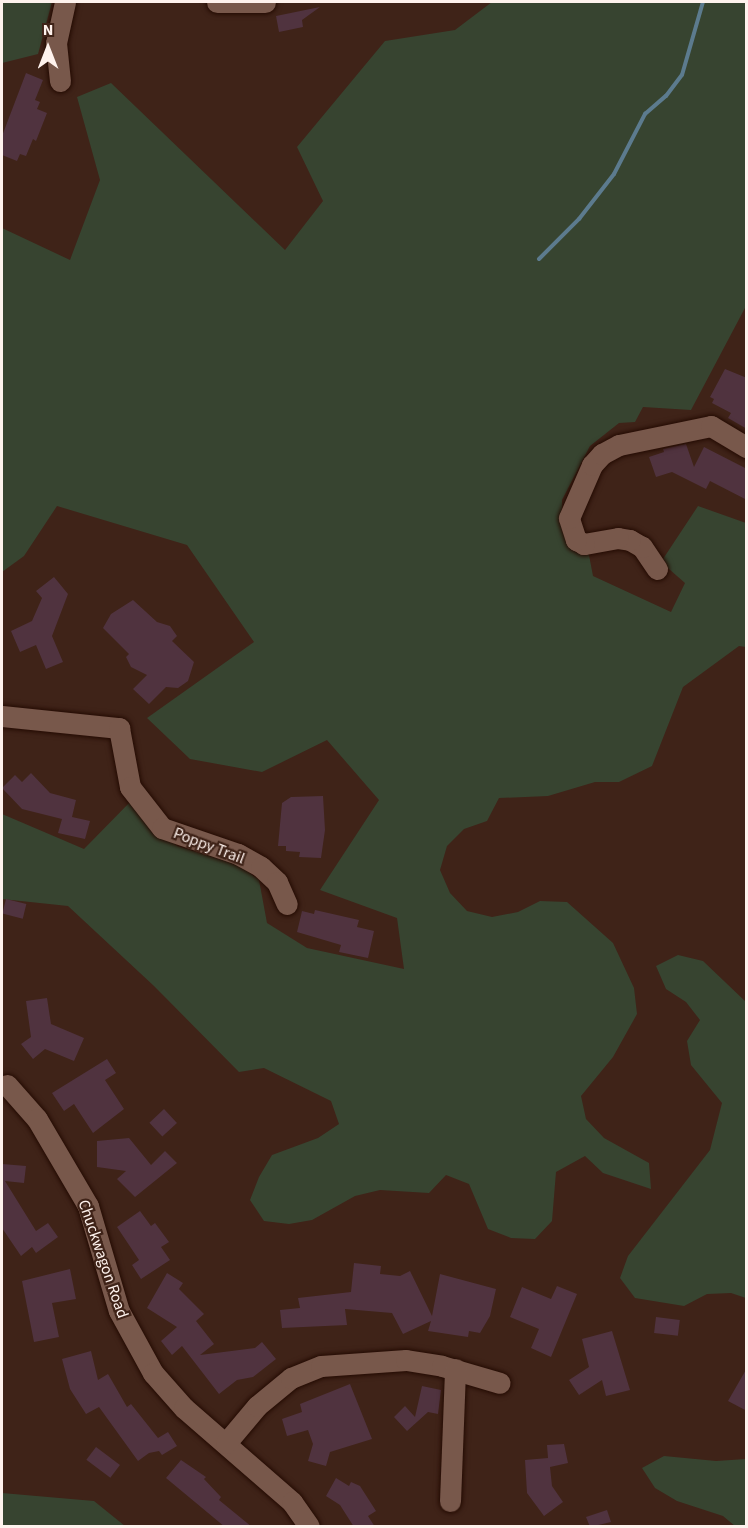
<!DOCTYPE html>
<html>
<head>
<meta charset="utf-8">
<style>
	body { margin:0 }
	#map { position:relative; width:748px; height:1528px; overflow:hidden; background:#3f2318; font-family:"Source Sans 3",sans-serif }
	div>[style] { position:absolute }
	.green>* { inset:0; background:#374430 }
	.stream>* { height:4px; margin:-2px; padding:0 2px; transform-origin:2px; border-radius:2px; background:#5c7b8e }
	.building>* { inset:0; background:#50333f; transform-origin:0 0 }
	.roads { filter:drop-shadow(0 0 2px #240b03) drop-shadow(0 0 2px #240b03) }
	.minor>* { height:21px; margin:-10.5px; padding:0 10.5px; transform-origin:10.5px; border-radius:10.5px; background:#78584b }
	span { translate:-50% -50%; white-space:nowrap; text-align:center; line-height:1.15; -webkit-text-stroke:4.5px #3f2318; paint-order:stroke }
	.street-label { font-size:16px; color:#fef2ed }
	.frame { position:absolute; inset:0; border:3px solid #fef2ed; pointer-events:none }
	.north { position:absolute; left:18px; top:18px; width:60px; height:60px; -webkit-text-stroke:4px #3f2318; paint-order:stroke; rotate:0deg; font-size:16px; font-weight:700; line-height:24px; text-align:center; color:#fef2ed }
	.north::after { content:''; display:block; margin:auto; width:21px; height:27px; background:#fef2ed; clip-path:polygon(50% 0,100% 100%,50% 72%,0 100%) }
</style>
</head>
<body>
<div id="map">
	<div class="green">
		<div style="clip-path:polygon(2px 2px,52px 2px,38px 54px,2px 63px)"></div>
		<div style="clip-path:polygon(492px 2px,746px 2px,746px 306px,691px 410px,643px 407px,635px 422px,619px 423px,590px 446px,562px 500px,563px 527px,588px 550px,593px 576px,671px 612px,685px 583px,661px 562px,698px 506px,746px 523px,746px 647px,739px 646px,683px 687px,652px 766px,619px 782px,595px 782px,548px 796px,499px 798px,487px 821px,464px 829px,447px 846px,440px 870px,450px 893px,467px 911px,492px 917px,518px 912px,540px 901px,567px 902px,613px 943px,634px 988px,637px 1014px,613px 1057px,581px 1096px,586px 1119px,604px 1138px,649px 1163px,651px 1189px,603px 1173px,585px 1156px,556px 1172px,552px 1221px,535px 1239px,511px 1238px,488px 1229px,469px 1184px,446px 1175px,429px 1193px,380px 1190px,355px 1196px,312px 1220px,289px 1224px,264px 1221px,250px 1200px,259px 1177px,272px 1155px,318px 1138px,339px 1124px,331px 1101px,264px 1068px,239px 1072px,154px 986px,68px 906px,2px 899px,2px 814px,84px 849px,131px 801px,177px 846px,239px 865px,259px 880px,267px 923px,307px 948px,404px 969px,397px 918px,320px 890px,379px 800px,327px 740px,262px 772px,190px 759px,147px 718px,254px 642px,187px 545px,57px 506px,24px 556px,2px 572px,2px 228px,70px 260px,100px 180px,77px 97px,111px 83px,285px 250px,323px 201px,297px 147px,385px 41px,455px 30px)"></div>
		<div style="clip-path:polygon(678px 955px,703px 961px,746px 1002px,746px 1298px,731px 1293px,707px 1294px,684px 1306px,635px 1298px,620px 1278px,628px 1256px,710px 1150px,722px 1103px,691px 1065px,687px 1041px,700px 1020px,686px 1002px,666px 989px,656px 966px)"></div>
		<div style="clip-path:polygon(664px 1456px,716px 1461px,746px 1459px,746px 1526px,735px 1526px,723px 1516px,677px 1501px,655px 1488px,642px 1468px)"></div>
		<div style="clip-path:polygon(2px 1493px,94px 1501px,125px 1526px,2px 1526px)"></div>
	</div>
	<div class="stream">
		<div style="left:539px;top:259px;width:57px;rotate:-45deg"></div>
		<div style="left:579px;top:219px;width:57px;rotate:-52.1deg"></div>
		<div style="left:614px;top:174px;width:68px;rotate:-62.7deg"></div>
		<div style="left:645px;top:114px;width:28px;rotate:-41deg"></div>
		<div style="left:666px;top:96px;width:26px;rotate:-53deg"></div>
		<div style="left:682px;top:75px;width:76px;rotate:-74deg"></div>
	</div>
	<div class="building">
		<div style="clip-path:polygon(320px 7px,302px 20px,303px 27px,279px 32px,276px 16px)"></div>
		<div style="clip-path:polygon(26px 73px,43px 80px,35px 100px,40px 102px,37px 109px,47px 113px,36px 141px,33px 139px,26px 156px,20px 154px,17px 161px,2px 155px,2px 136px)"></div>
		<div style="clip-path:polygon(725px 369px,747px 378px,747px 429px,728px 418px,731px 413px,712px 403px,714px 399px,710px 397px)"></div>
		<div style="clip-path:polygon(686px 444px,694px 467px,704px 447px,747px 469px,747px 500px,710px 481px,706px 489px,672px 472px,656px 477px,649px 457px,664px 452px,663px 449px)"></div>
		<div style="clip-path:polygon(54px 577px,68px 594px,52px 636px,63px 662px,46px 669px,36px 645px,20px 652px,11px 631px,32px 621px,42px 598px,36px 591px)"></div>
		<div style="clip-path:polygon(133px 600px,157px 622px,170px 626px,177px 636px,172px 641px,194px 662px,188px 681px,178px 688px,166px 687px,149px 704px,133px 689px,147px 675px,131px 667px,126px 657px,129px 654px,103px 628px,111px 614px)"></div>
		<div style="clip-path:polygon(31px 773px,50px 793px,76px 800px,72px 817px,90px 821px,85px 839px,58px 833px,62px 819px,22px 809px,2px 788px,15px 775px,22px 782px)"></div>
		<div style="clip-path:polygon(323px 796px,325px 830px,321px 858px,299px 857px,300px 852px,286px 851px,286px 846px,278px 846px,282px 803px,291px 797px)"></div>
		<div style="left:6px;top:899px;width:21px;height:15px;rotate:14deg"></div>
		<div style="clip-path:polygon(315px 910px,359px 920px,357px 927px,374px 931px,368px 958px,339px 952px,341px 945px,297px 932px,302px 911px,314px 914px)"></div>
		<div style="clip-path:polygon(47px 998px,51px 1024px,84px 1038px,74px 1061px,45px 1049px,33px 1059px,21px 1044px,31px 1037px,26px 1001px)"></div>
		<div style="clip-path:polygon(107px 1059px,116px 1073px,105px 1080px,124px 1109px,93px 1133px,74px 1104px,64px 1111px,52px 1093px)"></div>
		<div style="left:164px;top:1109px;width:19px;height:20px;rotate:47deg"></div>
		<div style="clip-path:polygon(129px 1138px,151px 1165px,165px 1151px,177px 1163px,135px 1197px,117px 1179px,126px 1171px,97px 1167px,97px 1141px)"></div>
		<div style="clip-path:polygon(2px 1164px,26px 1166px,24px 1183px,5px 1181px,36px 1231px,48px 1223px,58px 1237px,36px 1253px,32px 1247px,21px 1256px,2px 1228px)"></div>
		<div style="clip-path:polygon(140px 1211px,151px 1226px,155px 1223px,169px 1242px,161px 1247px,170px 1260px,141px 1279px,132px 1265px,139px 1260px,117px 1227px)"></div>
		<div style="clip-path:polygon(354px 1263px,381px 1266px,380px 1274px,400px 1276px,410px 1271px,432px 1316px,440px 1274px,496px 1289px,490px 1316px,480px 1333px,469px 1331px,468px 1337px,428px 1331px,431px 1321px,403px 1334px,392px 1313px,345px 1309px,347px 1325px,282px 1328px,280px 1310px,300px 1308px,298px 1298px,351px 1292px)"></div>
		<div style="clip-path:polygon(70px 1269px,76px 1299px,52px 1303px,59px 1337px,34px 1342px,22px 1281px)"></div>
		<div style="clip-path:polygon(167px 1273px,183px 1283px,179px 1289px,204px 1314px,196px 1321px,214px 1344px,200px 1355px,255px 1348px,262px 1342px,276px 1359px,253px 1377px,237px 1380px,219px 1394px,182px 1346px,172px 1355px,161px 1341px,177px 1327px,147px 1308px)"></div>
		<div style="clip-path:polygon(557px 1286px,577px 1294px,551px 1357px,531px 1348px,539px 1329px,510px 1317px,522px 1287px,551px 1299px)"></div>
		<div style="left:656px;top:1317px;width:24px;height:16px;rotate:7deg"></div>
		<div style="clip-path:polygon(612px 1331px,630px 1390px,606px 1396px,602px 1380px,579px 1395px,569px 1380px,589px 1367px,582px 1339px)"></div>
		<div style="clip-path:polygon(91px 1351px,98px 1380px,108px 1374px,127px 1407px,131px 1404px,158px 1438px,168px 1432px,177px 1446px,162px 1455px,159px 1451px,149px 1453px,138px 1461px,99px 1407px,86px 1414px,70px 1389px,62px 1359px)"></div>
		<div style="clip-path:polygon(747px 1368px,747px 1411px,728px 1401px)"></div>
		<div style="clip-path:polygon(350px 1384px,372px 1439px,330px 1452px,326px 1466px,308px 1461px,313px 1444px,308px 1430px,287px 1436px,282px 1419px,302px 1412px,300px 1404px)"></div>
		<div style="clip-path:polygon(422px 1386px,441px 1390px,438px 1414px,428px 1412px,407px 1431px,394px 1417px,405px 1406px,415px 1417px)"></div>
		<div style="clip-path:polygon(564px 1444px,568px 1463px,550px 1467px,552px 1486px,563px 1502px,544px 1516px,527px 1493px,525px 1460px,548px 1458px,547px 1445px)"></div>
		<div style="left:96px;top:1447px;width:30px;height:16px;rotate:37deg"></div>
		<div style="clip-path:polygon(181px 1460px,206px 1477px,204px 1479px,221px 1497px,219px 1500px,252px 1527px,225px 1527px,166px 1478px)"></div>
		<div style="clip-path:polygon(336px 1478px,349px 1486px,351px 1482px,360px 1486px,376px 1511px,368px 1516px,375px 1527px,354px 1527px,340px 1505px,326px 1496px)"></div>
		<div style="clip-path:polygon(607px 1510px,611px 1522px,590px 1527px,586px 1517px)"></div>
	</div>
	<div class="roads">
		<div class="minor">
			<div style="left:217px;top:2px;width:48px"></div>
			<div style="left:60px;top:81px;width:38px;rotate:-96deg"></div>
			<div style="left:56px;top:43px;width:42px;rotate:-77.6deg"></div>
			<div style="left:657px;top:569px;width:27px;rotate:-124deg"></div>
			<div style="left:642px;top:547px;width:14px;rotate:-150deg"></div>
			<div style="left:630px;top:540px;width:12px;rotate:-171deg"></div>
			<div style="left:618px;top:538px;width:35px;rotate:170deg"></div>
			<div style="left:584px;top:544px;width:9px;rotate:-153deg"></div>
			<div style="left:576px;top:540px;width:23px;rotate:-108deg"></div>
			<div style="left:569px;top:518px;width:58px;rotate:-66.5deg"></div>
			<div style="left:592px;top:465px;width:15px;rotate:-48deg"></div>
			<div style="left:602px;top:454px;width:19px;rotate:-28deg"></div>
			<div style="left:619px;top:445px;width:94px;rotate:-11.7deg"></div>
			<div style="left:711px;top:426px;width:41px;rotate:31deg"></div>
			<div style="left:2px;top:716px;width:118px;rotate:5.9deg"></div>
			<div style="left:119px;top:728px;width:60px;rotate:79.4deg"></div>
			<div style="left:130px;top:787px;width:52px;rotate:52deg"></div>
			<div style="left:162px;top:828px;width:80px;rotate:18.9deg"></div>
			<div style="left:238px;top:854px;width:26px;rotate:29deg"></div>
			<div style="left:261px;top:867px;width:22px;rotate:43deg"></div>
			<div style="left:277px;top:882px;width:24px;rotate:66deg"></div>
			<div style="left:7px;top:1085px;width:45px;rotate:48.6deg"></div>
			<div style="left:37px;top:1119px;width:101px;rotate:59.6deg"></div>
			<div style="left:88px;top:1206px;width:109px;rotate:73.6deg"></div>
			<div style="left:119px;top:1311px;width:71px;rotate:61.3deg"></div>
			<div style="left:153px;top:1373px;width:47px;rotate:48.5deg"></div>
			<div style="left:184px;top:1408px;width:143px;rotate:41deg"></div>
			<div style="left:292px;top:1502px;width:29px;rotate:55deg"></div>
			<div style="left:226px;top:1443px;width:48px;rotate:-50deg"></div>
			<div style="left:257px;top:1406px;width:44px;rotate:-39.5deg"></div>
			<div style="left:291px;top:1378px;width:32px;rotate:-22deg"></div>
			<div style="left:321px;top:1366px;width:85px;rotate:-4deg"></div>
			<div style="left:406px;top:1360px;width:36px;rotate:9deg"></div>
			<div style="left:442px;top:1366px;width:60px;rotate:16.3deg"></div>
			<div style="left:450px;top:1501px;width:132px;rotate:-87.8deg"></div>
		</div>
	</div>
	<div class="street-label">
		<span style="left:209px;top:846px;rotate:21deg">Poppy Trail</span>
		<span style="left:103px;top:1259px;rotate:71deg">Chuckwagon Road</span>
	</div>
	<div class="frame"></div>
	<div class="north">N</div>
</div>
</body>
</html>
